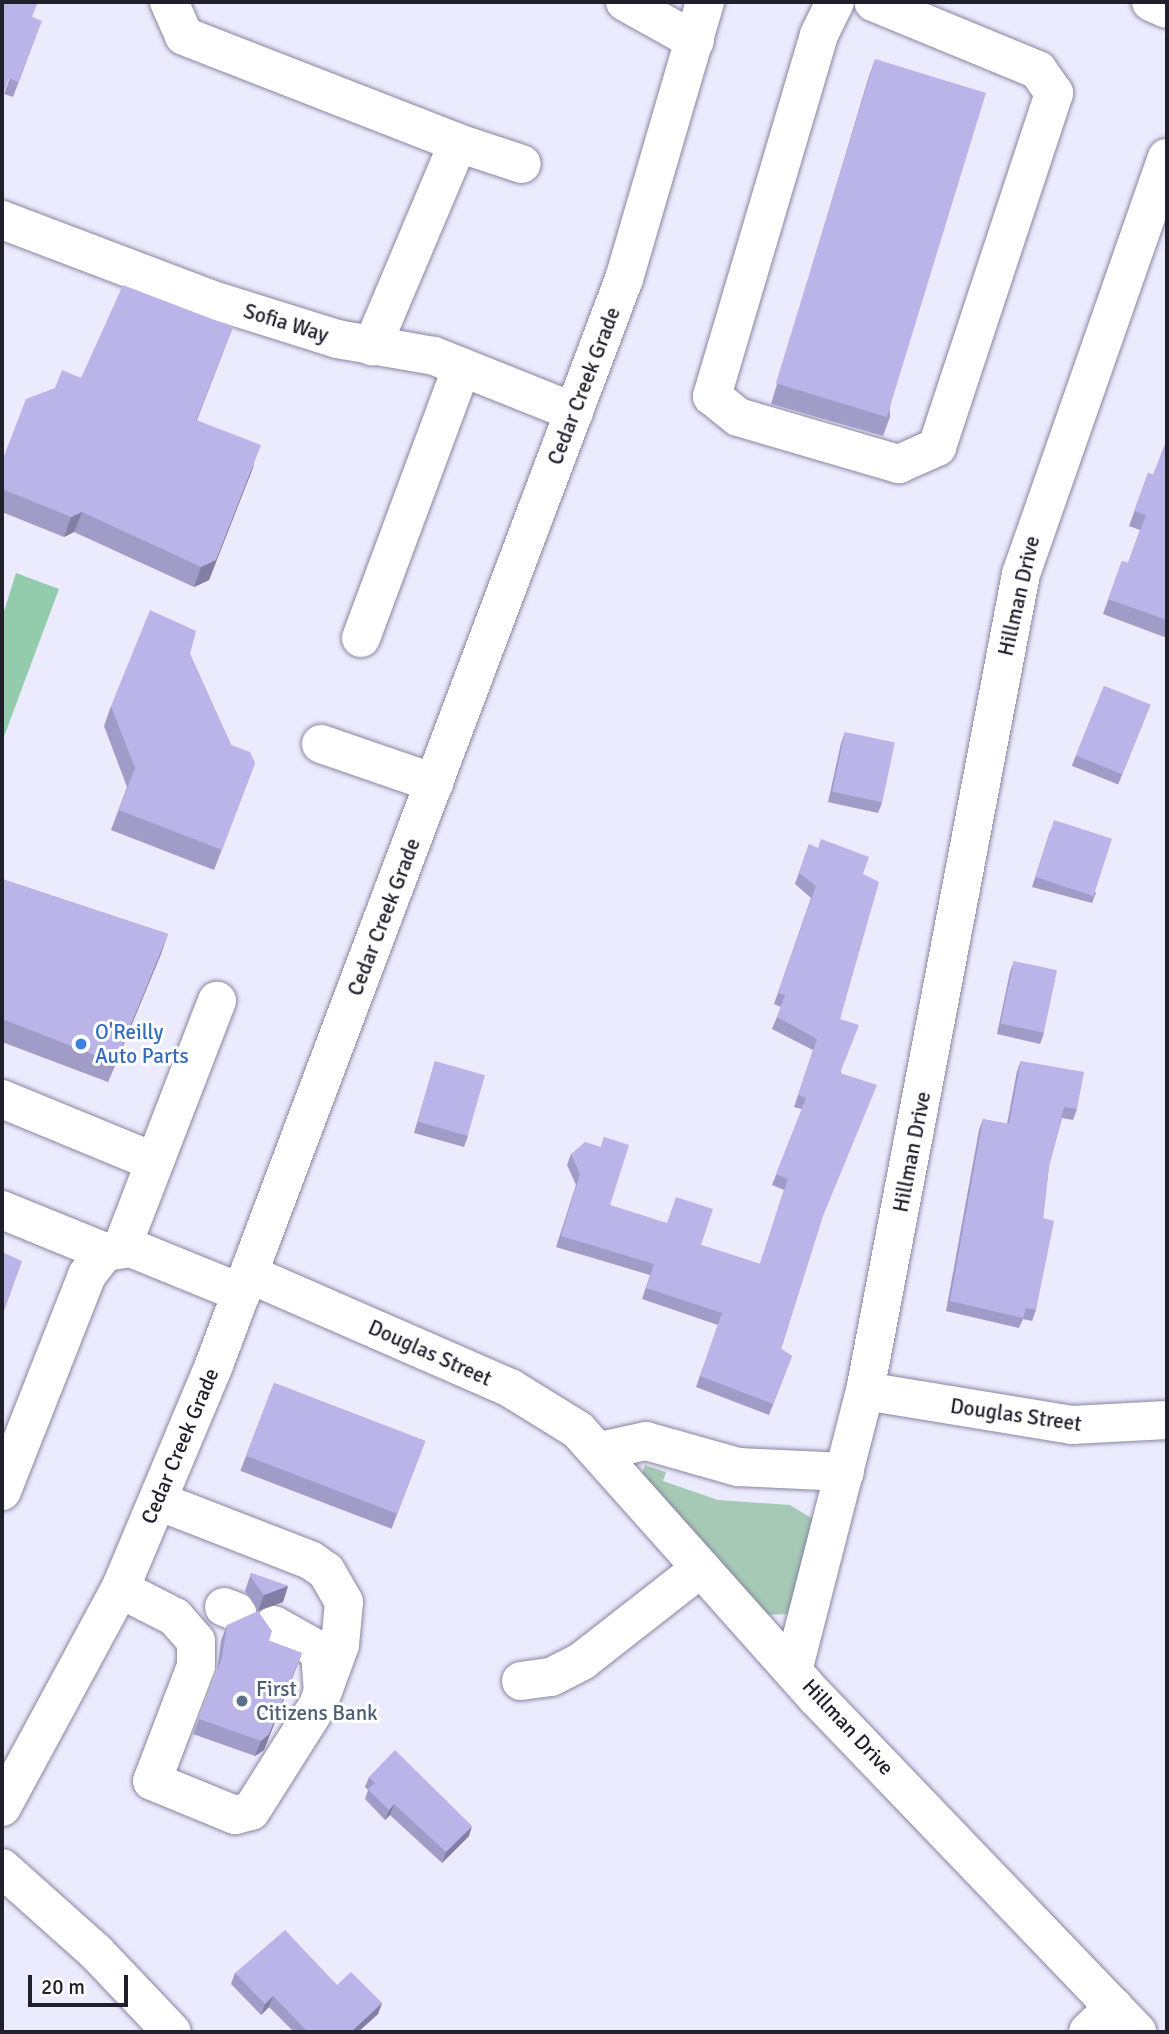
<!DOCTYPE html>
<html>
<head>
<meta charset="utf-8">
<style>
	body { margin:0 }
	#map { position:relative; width:1169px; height:2034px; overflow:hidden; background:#eceafd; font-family:Signika,sans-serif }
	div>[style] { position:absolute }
	.green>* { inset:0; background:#a6c9b5 }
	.forest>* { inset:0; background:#92ccac }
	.roads { filter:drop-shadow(0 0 2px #8885a1) drop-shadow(0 0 2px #8885a1) }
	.minor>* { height:38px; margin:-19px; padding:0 19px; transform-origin:19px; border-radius:19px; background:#fff }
	.major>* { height:38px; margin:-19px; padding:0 19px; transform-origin:19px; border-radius:19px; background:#fff }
	.wall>* { inset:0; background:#a19bc8; transform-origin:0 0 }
	.shaded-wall>* { inset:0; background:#837ea3 }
	.building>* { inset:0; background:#bbb4e9; transform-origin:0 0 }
	.dots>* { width:19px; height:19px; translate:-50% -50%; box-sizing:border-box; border:4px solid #fff; border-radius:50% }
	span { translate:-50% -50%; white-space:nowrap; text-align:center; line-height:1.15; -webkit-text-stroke:6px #fff; paint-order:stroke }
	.street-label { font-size:21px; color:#211f2b }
	.shop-label { font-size:21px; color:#366cbe }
	.left { translate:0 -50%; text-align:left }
	.service-label { font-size:21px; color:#4e5e75 }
	.frame { position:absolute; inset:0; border:4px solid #211f2b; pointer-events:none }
	.scale { position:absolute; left:28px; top:1975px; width:100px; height:32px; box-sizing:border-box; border:4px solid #211f2b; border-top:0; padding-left:9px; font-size:21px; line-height:24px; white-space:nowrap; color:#211f2b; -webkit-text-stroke:5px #fff; paint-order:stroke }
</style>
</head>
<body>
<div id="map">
	<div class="green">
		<div style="clip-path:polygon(645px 1465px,666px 1472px,663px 1481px,718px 1500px,790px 1505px,811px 1518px,816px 1513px,791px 1614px,762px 1615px,642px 1474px)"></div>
	</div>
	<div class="forest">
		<div style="clip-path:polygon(16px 573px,59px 589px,2px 742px,2px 618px)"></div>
	</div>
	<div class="roads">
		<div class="minor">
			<div style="left:169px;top:2px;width:37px;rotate:66deg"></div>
			<div style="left:184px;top:36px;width:294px;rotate:21.3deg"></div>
			<div style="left:458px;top:143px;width:221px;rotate:112.9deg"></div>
			<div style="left:625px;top:2px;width:80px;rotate:29.1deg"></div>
			<div style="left:835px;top:2px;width:37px;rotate:116deg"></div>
			<div style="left:819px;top:35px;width:377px;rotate:106.5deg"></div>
			<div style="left:712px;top:396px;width:33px;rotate:39deg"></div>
			<div style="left:738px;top:417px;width:168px;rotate:16.3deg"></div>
			<div style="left:899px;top:464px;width:42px;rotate:-24.1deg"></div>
			<div style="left:937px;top:447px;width:373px;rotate:-71.7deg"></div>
			<div style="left:1054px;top:93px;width:28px;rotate:-125deg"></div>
			<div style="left:1038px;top:70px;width:178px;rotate:-157.6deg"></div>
			<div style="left:1151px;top:2px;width:17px;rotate:24deg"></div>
			<div style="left:458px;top:143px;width:67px;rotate:18.2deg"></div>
			<div style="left:2px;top:220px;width:222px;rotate:20.8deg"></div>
			<div style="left:210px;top:299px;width:133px;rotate:17.5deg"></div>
			<div style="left:337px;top:339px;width:98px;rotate:9.9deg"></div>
			<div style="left:434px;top:356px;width:151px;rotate:21.8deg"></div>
			<div style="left:361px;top:638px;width:289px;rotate:-69.6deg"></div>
			<div style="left:321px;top:744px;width:120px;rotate:19deg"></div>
			<div style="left:2px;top:1099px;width:165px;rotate:22.4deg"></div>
			<div style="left:2px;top:1210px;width:111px;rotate:22.2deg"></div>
			<div style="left:122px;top:1247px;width:264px;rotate:-68.9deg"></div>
			<div style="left:249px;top:1274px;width:285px;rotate:23.6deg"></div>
			<div style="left:510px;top:1388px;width:80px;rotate:31.7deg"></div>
			<div style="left:578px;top:1430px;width:358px;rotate:48.3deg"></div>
			<div style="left:816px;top:1697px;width:464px;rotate:46.2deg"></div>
			<div style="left:865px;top:1391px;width:210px;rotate:9.3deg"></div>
			<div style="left:1072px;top:1425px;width:95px;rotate:-3deg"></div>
			<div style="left:600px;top:1451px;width:47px;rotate:-12.3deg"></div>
			<div style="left:646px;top:1441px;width:96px;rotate:15.8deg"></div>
			<div style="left:738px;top:1467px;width:107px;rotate:2.7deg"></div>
			<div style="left:2px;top:1491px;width:232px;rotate:-68.5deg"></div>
			<div style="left:87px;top:1275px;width:29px;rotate:-52deg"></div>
			<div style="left:105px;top:1252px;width:26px;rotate:-9deg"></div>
			<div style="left:131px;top:1248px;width:119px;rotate:22.2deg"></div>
			<div style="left:120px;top:1589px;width:62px;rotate:27deg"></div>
			<div style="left:175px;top:1617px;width:32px;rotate:49deg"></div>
			<div style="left:196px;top:1641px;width:25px;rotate:90deg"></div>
			<div style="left:196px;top:1666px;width:123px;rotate:110.9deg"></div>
			<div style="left:152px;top:1781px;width:90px;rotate:22.3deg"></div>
			<div style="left:235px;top:1815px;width:16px;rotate:-14deg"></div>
			<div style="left:251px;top:1811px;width:125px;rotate:-57.7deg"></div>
			<div style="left:318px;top:1705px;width:64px;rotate:-69.9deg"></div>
			<div style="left:340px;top:1645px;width:43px;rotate:-84.7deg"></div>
			<div style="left:344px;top:1602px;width:36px;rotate:-120deg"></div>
			<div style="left:326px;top:1571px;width:19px;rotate:-145deg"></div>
			<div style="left:310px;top:1560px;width:163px;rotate:-158.8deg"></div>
			<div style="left:224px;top:1607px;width:14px;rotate:21deg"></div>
			<div style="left:274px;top:1625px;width:53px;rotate:29.5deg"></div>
			<div style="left:320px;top:1651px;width:39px;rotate:86deg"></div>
			<div style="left:794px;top:1667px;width:285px;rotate:-75.6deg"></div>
			<div style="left:865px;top:1391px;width:832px;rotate:-79.19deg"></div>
			<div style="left:1021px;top:574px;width:441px;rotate:-70.7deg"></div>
			<div style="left:521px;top:1681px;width:30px;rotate:-8deg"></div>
			<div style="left:551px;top:1677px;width:35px;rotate:-27deg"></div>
			<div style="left:582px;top:1661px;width:151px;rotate:-38deg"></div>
			<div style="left:1088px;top:2032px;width:36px;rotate:-44deg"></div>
		</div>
		<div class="major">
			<div style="left:2px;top:1807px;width:248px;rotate:-61.6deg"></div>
			<div style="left:120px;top:1589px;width:243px;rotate:-67.2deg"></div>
			<div style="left:214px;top:1365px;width:1161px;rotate:-69.32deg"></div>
			<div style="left:624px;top:279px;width:289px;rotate:-73.7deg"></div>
			<div style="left:2px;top:1868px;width:126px;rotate:41.8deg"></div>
			<div style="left:96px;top:1952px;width:110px;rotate:46.5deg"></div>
		</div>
	</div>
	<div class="wall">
		<div style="clip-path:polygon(32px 17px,36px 36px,13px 97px,4px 94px)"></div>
		<div style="clip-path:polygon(875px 59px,890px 417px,883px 436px,771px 404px,868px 79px)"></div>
		<div style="clip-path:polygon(233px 327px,197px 420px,254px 465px,209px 580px,194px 587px,74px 532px,64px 537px,2px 512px,2px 461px,81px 378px)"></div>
		<div style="clip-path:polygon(1167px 442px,1167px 638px,1103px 614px,1122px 561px,1128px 563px,1140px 530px,1129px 526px,1148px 473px,1153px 475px)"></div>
		<div style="clip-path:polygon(190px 654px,231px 745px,255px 763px,214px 870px,111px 830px,127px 787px,104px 726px,111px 706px)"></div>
		<div style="left:1104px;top:686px;width:50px;height:86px;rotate:22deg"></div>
		<div style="clip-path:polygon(845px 732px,882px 803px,878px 813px,828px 802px,841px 743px)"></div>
		<div style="clip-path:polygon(1050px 831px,1096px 893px,1092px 903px,1032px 887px)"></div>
		<div style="clip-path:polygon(809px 844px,863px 874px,840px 1019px,841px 1073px,821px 1221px,781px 1349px,792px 1356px,769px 1415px,696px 1387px,718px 1325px,642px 1299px,650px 1275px,556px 1247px,576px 1185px,567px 1165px,571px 1154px,601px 1147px,604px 1137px,610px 1205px,701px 1245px,760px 1264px,784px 1190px,772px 1185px,802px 1109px,794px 1107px,813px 1050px,772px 1029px,781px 1007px,774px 1004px,811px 898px,795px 884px)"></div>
		<div style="clip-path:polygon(2px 879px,168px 934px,108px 1082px,2px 1042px)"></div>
		<div style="clip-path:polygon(1014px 961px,1044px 1033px,1040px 1044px,997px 1034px,1010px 972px)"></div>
		<div style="clip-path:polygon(435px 1061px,468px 1136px,464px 1147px,414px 1133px)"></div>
		<div style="clip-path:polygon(1021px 1061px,1077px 1109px,1073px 1120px,1062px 1118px,1049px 1166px,1043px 1218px,1036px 1310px,1032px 1321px,1023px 1319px,1019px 1328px,946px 1311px,979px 1130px,983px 1119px,1007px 1124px,1017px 1071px)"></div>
		<div style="left:274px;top:1383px;width:162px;height:94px;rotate:21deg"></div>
		<div style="clip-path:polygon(251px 1573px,288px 1586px,283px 1602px,258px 1611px,245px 1591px)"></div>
		<div style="clip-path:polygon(227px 1625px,302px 1653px,264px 1750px,255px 1756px,193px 1734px,217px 1672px,221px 1640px)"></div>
		<div style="clip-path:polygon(369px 1777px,469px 1836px,442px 1863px,390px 1815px,385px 1820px,365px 1799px,368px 1790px,365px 1787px)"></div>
		<div style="clip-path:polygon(235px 1973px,337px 1985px,382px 2003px,378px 2014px,358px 2032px,294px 2032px,269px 2007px,261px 2015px,231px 1984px)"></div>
	</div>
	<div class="shaded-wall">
		<div style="clip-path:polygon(254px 465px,209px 580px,194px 587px,201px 567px)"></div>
		<div style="clip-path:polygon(82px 512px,74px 532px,64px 537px,71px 517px)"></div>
		<div style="clip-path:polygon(168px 934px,161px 954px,108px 1082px,115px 1063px)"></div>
		<div style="clip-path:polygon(288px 1586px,283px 1602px,258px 1611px,264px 1595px)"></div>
		<div style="clip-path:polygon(302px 1653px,264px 1750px,255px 1756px,261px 1741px)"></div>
		<div style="clip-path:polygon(394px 1804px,390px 1815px,385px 1820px,389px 1810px)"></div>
		<div style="clip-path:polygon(472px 1826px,469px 1836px,442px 1863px,446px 1852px)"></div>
		<div style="clip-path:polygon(273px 1996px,269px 2007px,261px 2015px,265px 2004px)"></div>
		<div style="clip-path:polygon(382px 2003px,378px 2014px,358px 2032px,351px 2032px)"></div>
	</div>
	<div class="building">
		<div style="clip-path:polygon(2px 2px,38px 2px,32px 17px,42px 21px,18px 82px,9px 78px,2px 97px)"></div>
		<div style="left:875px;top:59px;width:116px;height:339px;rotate:17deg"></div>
		<div style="clip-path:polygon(123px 285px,233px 327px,196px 420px,261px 445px,216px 560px,201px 567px,82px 512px,71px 517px,2px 489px,2px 461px,26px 399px,55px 388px,62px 370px,81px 378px)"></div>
		<div style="clip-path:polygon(1166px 441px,1167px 442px,1167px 620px,1108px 599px,1122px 561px,1128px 563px,1146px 515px,1134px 511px,1148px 473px,1153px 475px)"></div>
		<div style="clip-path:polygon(150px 610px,196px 631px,190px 654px,231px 745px,250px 752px,255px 763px,222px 850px,119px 810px,135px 768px,111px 706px)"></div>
		<div style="left:1104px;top:686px;width:50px;height:75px;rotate:22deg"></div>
		<div style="left:845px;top:732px;width:51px;height:61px;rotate:12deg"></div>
		<div style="left:1054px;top:820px;width:61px;height:60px;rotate:18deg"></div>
		<div style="clip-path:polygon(821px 839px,869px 857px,863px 874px,879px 882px,840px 1019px,859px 1025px,840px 1073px,877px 1085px,823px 1216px,781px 1349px,792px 1356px,773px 1404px,700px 1376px,722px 1313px,646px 1288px,654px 1264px,561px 1236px,580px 1174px,571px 1154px,585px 1142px,601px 1147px,604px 1137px,629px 1145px,610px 1205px,667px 1223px,676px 1197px,713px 1209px,701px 1245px,760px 1264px,788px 1179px,776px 1174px,806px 1098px,798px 1095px,817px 1039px,777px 1017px,785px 995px,778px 993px,816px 886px,799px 873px,809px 844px,818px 848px)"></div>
		<div style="clip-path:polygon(2px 879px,168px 934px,115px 1063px,2px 1019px)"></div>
		<div style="left:1014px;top:961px;width:44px;height:64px;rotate:12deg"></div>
		<div style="left:435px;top:1061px;width:52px;height:63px;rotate:16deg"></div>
		<div style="clip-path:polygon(1021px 1061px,1084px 1072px,1077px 1109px,1064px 1107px,1049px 1166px,1043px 1218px,1054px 1221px,1036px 1310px,1026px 1308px,1023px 1318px,950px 1301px,983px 1119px,1009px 1124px)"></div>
		<div style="clip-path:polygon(2px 1252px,22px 1261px,2px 1317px)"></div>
		<div style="left:274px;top:1383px;width:162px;height:78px;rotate:21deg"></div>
		<div style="clip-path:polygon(251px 1573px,288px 1586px,264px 1595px,250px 1576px)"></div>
		<div style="clip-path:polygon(258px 1611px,272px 1631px,269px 1641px,302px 1653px,269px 1734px,261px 1741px,199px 1719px,222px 1658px,227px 1625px)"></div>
		<div style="clip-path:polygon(395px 1750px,472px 1826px,446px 1852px,394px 1804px,389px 1810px,368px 1789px,375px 1783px,369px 1777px)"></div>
		<div style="clip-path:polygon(285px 1930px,337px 1985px,351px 1972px,382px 2003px,351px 2032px,308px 2032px,273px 1996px,265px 2004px,235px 1973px)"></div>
	</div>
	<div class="dots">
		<div style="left:81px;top:1044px;background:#3f7fe0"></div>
		<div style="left:242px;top:1701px;background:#5c6f8a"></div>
	</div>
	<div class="street-label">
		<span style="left:286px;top:323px;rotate:17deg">Sofia Way</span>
		<span style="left:584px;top:386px;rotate:-69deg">Cedar Creek Grade</span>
		<span style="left:1019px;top:596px;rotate:-77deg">Hillman Drive</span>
		<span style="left:384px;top:917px;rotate:-69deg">Cedar Creek Grade</span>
		<span style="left:912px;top:1152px;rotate:-79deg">Hillman Drive</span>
		<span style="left:430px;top:1353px;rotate:24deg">Douglas Street</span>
		<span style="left:1016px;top:1415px;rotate:8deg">Douglas Street</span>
		<span style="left:180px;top:1446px;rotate:-67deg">Cedar Creek Grade</span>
		<span style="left:848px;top:1727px;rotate:47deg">Hillman Drive</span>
	</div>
	<div class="shop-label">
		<span class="left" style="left:95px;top:1044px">O'Reilly<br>Auto Parts</span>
	</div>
	<div class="service-label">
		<span class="left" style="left:256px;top:1701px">First<br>Citizens Bank</span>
	</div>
	<div class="frame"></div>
	<div class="scale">20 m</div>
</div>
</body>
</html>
